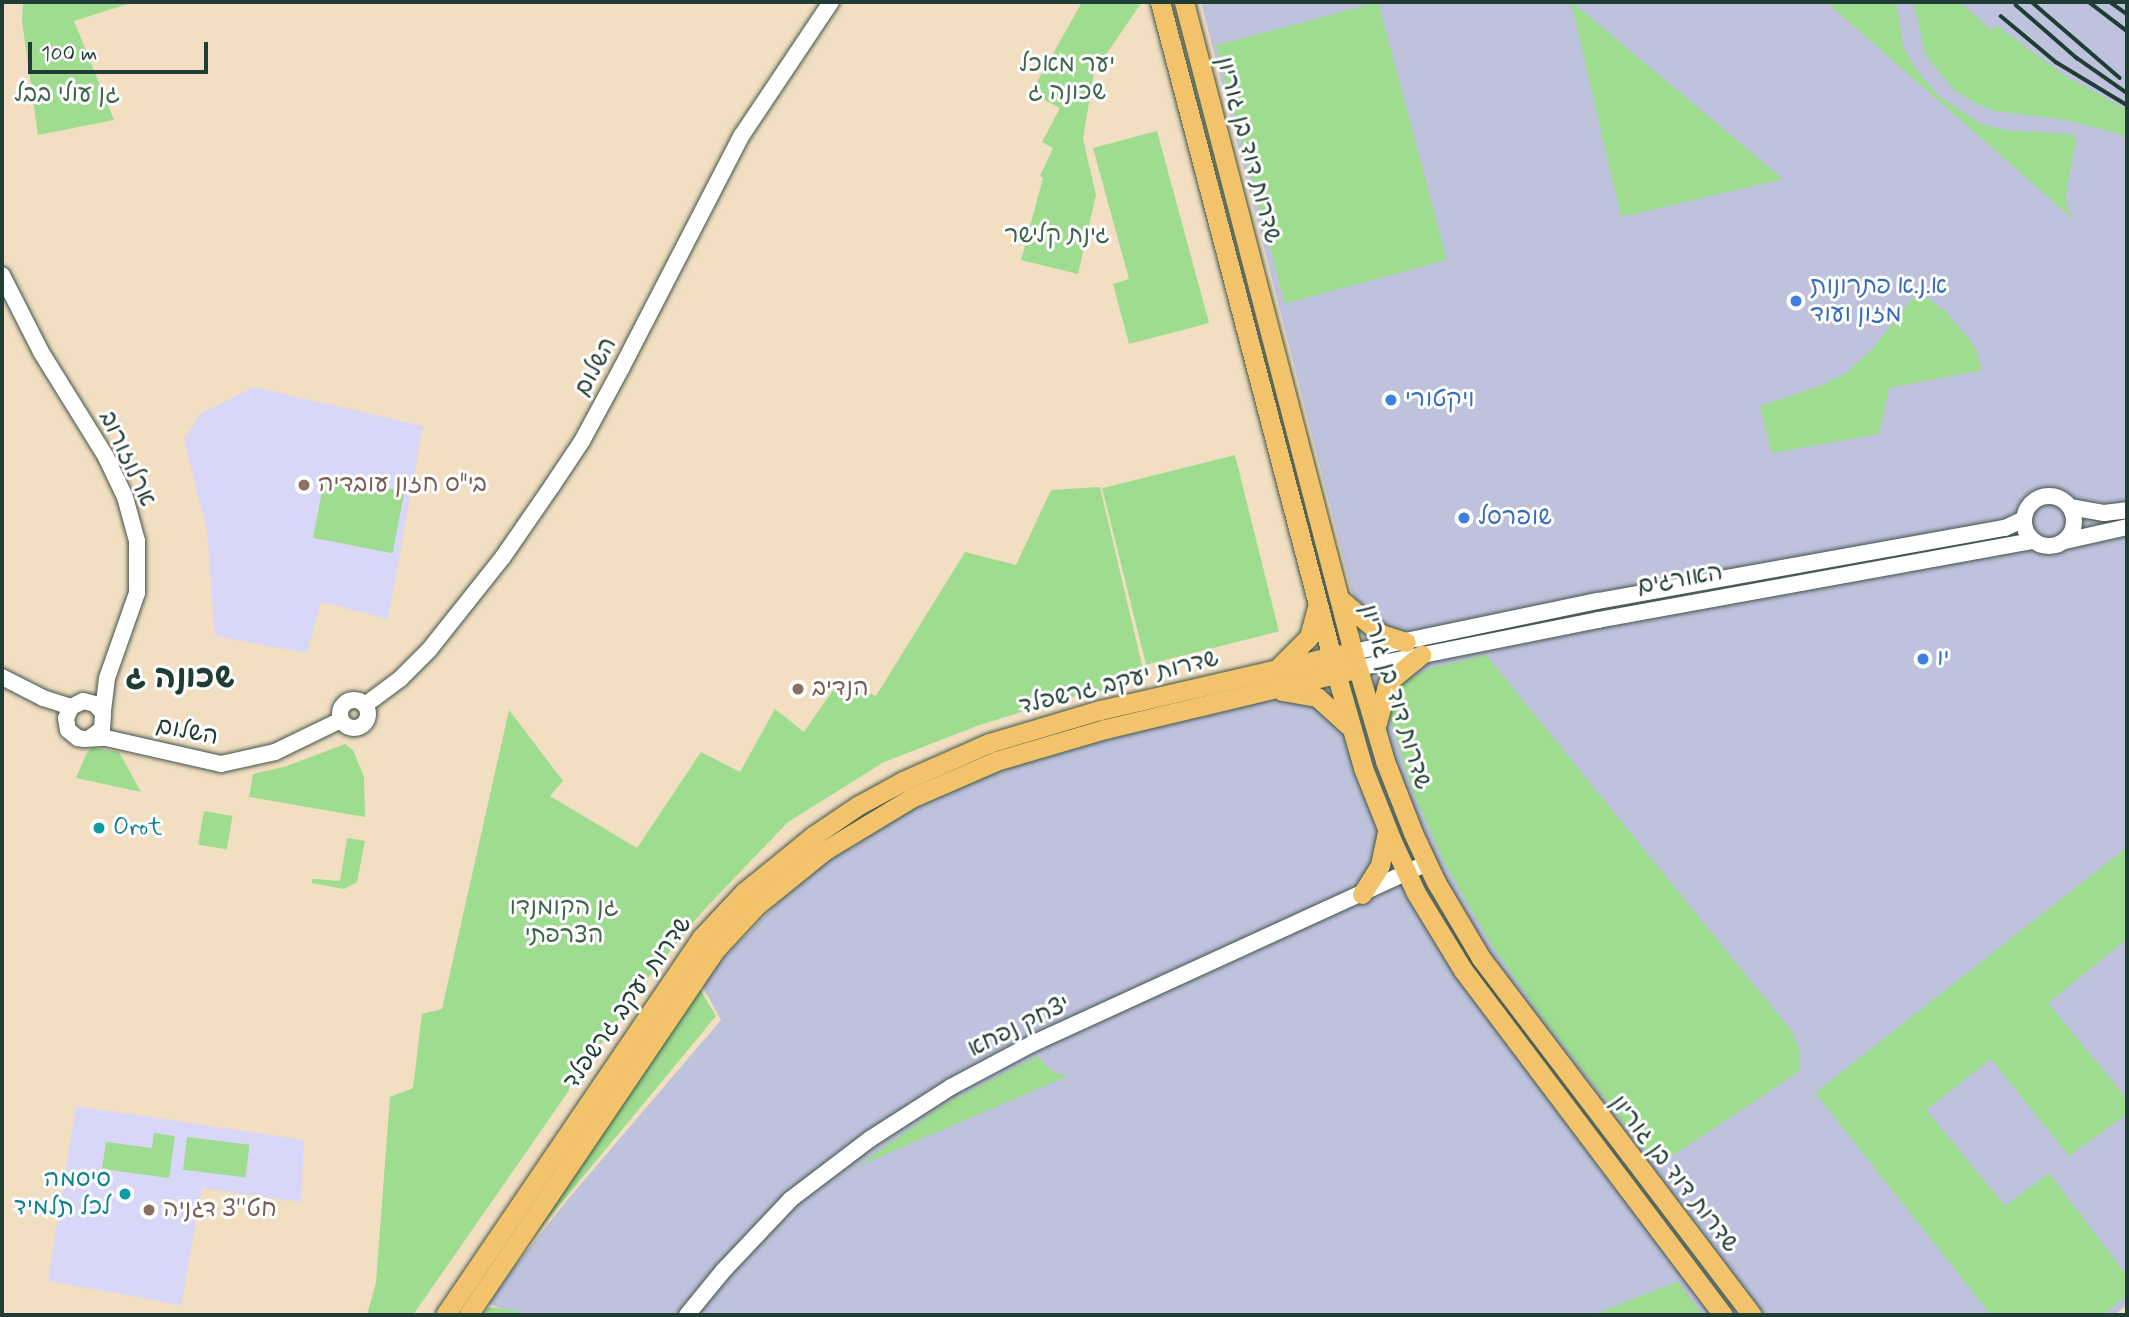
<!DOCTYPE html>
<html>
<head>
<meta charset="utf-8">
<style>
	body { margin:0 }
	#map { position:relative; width:2129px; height:1317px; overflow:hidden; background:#f2dec1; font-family:Mynerve,"Playpen Sans Hebrew",sans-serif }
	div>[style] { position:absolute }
	.built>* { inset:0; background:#d8d7f8 }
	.industrial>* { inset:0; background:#bfc2dd }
	.green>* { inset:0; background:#9edc90; transform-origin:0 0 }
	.roads { filter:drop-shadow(0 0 2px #3f5549) drop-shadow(0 0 2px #3f5549) }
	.minor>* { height:16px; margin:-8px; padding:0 8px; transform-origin:8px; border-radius:8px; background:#fff }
	.minor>.ring { margin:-8px; padding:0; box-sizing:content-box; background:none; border:16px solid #fff; border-radius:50% }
	.major>* { height:19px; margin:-9.5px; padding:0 9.5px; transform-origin:9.5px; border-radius:9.5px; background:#f2c36a }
	.rail>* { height:3.5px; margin:-1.75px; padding:0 1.75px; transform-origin:1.75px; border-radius:1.75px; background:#1f3d34 }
	.dots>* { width:19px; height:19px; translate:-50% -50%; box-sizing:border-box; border:4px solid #fff; border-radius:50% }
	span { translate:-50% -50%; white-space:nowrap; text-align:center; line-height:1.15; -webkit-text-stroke:6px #fff; paint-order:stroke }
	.park-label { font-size:24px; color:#3f654b }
	.street-label { font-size:24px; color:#1f3d34 }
	.shop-label { font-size:24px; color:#366cbe }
	.left { translate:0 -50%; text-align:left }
	.education-label { font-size:24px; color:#785e54 }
	.culture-label { font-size:24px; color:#0d838f }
	.right { translate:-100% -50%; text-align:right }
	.district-label { font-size:32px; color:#1f3d34; font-weight:700 }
	.frame { position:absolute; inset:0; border:4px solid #1f3d34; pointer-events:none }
	.scale { position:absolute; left:28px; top:42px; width:180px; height:32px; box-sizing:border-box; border:4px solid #1f3d34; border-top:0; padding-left:9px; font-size:21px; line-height:24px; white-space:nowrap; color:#1f3d34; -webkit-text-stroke:5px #fff; paint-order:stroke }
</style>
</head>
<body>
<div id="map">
	<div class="built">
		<div style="clip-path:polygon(254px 387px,423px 426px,388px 619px,321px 602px,307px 653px,215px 636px,207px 530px,184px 440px,201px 413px)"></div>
		<div style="clip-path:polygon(76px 1106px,304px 1140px,301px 1202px,202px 1188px,181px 1305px,48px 1281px)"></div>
	</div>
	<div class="industrial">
		<div style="clip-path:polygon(1201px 2px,2127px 2px,2127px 1305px,2114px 1315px,519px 1315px,486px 1303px,569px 1198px,721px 1020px,700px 982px,782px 898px,833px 856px,893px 818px,1009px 765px,1216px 711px,1374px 678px)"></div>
	</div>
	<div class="green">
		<div style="clip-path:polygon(23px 2px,134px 2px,74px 21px,114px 120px,38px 135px,22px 21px)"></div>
		<div style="clip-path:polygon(1082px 2px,1142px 2px,1094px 72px,1083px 139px,1096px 195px,1078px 274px,1021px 260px,1043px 178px,1040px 176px,1053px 148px,1042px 142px,1060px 108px,1031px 93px)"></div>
		<div style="left:1378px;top:2px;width:267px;height:168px;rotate:75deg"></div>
		<div style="clip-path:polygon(1571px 2px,1572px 2px,1783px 179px,1621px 217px)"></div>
		<div style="clip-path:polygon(1826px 2px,1896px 2px,1903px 45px,1913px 66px,1939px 96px,1981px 124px,2005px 130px,2070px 134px,2076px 139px,2066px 195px,2067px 208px,2074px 220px)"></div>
		<div style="clip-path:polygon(1913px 2px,1960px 2px,1992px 31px,1996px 25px,2064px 75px,2127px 110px,2127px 136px,2067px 120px,1994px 111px,1973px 102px,1953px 89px,1926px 56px)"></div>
		<div style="clip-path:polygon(1157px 131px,1209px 323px,1129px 344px,1113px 284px,1129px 279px,1093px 148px)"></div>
		<div style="clip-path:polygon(1913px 297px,1929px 299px,1945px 311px,1974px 345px,1982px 370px,1889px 388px,1879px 434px,1772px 453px,1760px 406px,1820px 386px,1846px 373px,1873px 348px)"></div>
		<div style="left:1235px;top:455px;width:182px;height:137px;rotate:76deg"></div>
		<div style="left:325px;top:476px;width:81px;height:63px;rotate:11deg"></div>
		<div style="clip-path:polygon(1100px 487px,1146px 682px,1062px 699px,977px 726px,884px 762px,788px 822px,702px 912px,643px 984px,413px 1315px,367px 1315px,376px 1283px,390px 1097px,413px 1088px,422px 1014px,442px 1009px,509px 710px,563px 781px,550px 796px,637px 848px,701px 752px,740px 772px,775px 709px,804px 732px,840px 680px,876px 696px,965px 552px,1016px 565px,1051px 490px)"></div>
		<div style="clip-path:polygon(1486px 655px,1793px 1033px,1800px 1053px,1800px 1071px,1663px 1162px,1650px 1158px,1542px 1017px,1489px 941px,1444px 862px,1411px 787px,1389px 715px,1400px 685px,1427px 669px)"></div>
		<div style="clip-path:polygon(345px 744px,353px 750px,364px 777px,365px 817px,249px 797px,253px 774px,287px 766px)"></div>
		<div style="clip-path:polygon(92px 748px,119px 752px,141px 792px,76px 778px,87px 752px)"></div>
		<div style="left:204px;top:811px;width:29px;height:34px;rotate:10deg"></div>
		<div style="clip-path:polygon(347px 838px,365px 841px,357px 882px,344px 889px,312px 883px,312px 879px,316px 879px,340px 881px)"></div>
		<div style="clip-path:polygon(2127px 847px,2127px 939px,2048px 1003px,2127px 1099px,2127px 1114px,2069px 1156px,1991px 1059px,1926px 1110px,2005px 1206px,2049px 1173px,2127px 1276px,2127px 1295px,2103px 1315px,1991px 1315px,1815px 1093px)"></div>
		<div style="clip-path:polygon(700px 989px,716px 1016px,510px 1265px)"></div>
		<div style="clip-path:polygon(1037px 1056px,1053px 1072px,1068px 1076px,858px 1166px,945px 1104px)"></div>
		<div style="clip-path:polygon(154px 1133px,175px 1136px,169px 1178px,102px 1169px,106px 1142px,152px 1148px)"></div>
		<div style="left:187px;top:1137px;width:63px;height:33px;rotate:7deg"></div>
		<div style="clip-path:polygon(1678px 1282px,1703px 1315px,1592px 1315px,1677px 1282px)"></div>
		<div style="clip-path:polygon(489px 1307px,519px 1311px,518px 1315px,483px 1315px)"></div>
	</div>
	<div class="roads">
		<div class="minor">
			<div style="left:2px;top:275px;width:86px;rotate:63.1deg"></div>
			<div style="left:41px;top:352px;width:123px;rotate:58.2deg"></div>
			<div style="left:106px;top:457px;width:44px;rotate:64.6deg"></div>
			<div style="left:125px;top:497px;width:46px;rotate:74.7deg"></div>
			<div style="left:137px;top:541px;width:52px;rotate:90deg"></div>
			<div style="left:137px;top:593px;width:90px;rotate:109.4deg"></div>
			<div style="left:107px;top:678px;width:35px;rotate:97deg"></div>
			<div class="ring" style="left:2024px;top:496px;width:34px;height:34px"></div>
			<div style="left:2070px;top:507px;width:35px;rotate:10deg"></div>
			<div style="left:2104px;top:513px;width:23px;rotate:-7deg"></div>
			<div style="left:2065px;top:541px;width:64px;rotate:-12.7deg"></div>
			<div style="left:1353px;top:652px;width:250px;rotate:-11.8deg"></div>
			<div style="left:1598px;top:601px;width:413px;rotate:-10.2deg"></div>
			<div style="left:2005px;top:528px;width:21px;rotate:-25deg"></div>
			<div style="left:1358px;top:668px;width:245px;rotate:-11.3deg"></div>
			<div style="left:1598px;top:620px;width:442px;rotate:-10.3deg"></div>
			<div style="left:2px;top:677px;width:46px;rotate:27.1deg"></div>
			<div style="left:43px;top:698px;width:29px;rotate:18deg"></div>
			<div class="ring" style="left:340px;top:700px;width:12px;height:12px"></div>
			<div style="left:365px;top:705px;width:44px;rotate:-36.6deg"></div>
			<div style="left:400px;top:679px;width:41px;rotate:-45deg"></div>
			<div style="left:429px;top:650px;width:119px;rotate:-51.5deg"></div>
			<div style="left:503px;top:557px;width:86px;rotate:-55.4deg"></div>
			<div style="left:552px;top:486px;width:54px;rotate:-56.3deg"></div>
			<div style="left:582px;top:441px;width:84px;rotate:-61.6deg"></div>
			<div style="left:622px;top:367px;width:261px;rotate:-62.7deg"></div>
			<div style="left:742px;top:135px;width:160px;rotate:-56.2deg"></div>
			<div style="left:90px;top:738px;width:15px;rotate:-37deg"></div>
			<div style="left:102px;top:729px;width:16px;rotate:-86deg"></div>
			<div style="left:103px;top:713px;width:12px;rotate:-132deg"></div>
			<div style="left:95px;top:704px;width:12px;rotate:-166deg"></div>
			<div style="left:83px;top:701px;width:13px;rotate:153deg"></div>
			<div style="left:71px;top:707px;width:12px;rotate:114deg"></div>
			<div style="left:66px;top:718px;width:12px;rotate:81deg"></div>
			<div style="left:68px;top:730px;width:13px;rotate:39deg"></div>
			<div style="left:78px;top:738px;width:6px;rotate:9deg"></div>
			<div style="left:84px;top:739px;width:22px;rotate:-3deg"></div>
			<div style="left:106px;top:738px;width:118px;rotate:12.7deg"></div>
			<div style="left:221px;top:764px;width:55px;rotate:-12.5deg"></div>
			<div style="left:275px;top:752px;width:73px;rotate:-25.9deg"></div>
			<div style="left:687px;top:1315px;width:57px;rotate:-50.7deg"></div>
			<div style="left:723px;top:1271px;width:99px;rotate:-46.6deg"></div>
			<div style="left:791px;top:1199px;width:99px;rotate:-37.2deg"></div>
			<div style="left:870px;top:1139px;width:96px;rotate:-32.7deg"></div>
			<div style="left:951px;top:1087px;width:92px;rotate:-28deg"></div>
			<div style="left:1032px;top:1044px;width:434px;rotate:-24.6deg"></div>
		</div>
		<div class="major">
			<div style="left:1160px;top:2px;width:694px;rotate:75.3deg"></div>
			<div style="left:1336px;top:673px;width:99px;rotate:74.1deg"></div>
			<div style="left:1363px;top:768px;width:79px;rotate:68.3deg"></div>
			<div style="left:1392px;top:841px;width:57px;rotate:65.2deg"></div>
			<div style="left:1416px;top:893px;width:90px;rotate:58.6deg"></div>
			<div style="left:1463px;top:970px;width:432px;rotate:53deg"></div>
			<div style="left:1184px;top:2px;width:672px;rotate:75.43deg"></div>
			<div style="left:1353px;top:652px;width:114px;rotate:73.6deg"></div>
			<div style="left:1385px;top:761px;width:77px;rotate:68.7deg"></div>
			<div style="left:1413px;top:833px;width:54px;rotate:64.9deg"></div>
			<div style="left:1436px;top:882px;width:88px;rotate:59.4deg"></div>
			<div style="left:1481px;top:958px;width:448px;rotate:52.8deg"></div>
			<div style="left:1341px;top:600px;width:52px;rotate:40.4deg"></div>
			<div style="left:1381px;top:634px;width:26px;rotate:18deg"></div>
			<div style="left:1280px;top:666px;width:41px;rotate:-45deg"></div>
			<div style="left:1309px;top:637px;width:30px;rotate:-75deg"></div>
			<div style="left:1282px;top:691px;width:36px;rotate:10deg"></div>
			<div style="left:1317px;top:697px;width:43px;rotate:42.2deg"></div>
			<div style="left:1377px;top:723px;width:42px;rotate:-75deg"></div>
			<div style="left:1388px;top:682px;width:43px;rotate:-39.3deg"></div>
			<div style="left:1362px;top:894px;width:34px;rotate:-58deg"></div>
			<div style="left:1380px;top:865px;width:34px;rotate:-78deg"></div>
			<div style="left:445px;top:1315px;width:457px;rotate:-55.8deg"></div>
			<div style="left:702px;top:937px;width:62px;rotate:-47deg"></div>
			<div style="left:744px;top:892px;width:89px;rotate:-39.1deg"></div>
			<div style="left:813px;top:836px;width:55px;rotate:-34deg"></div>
			<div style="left:859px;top:805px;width:50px;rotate:-28.6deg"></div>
			<div style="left:903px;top:781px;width:94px;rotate:-23.8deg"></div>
			<div style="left:989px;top:743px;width:116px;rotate:-16.6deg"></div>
			<div style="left:1100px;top:710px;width:248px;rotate:-13deg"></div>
			<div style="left:468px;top:1315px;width:442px;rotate:-55.9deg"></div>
			<div style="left:716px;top:949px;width:60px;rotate:-47deg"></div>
			<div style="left:757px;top:905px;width:86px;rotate:-38.9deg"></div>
			<div style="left:824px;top:851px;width:102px;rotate:-31.3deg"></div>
			<div style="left:911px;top:798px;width:93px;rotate:-23.5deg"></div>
			<div style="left:996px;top:761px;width:114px;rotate:-16.4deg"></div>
			<div style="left:1105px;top:729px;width:250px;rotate:-13.4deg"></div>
		</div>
	</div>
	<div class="rail">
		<div style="left:2032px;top:2px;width:116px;rotate:40.8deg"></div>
		<div style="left:2089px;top:2px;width:48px;rotate:37.3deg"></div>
		<div style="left:2110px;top:2px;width:21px;rotate:35deg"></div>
		<div style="left:2016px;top:5px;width:81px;rotate:41deg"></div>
		<div style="left:2077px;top:58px;width:61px;rotate:35deg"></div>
		<div style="left:2001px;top:16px;width:72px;rotate:39.9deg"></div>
		<div style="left:2056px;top:62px;width:83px;rotate:31.2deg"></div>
	</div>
	<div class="dots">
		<div style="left:1796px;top:301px;background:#3f7fe0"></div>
		<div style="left:1391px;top:400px;background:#3f7fe0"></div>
		<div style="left:304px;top:485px;background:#8d6e63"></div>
		<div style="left:1464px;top:518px;background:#3f7fe0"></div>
		<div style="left:1923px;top:659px;background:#3f7fe0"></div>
		<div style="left:798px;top:689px;background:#8d6e63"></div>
		<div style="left:99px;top:828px;background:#0f9aa8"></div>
		<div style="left:125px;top:1194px;background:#0f9aa8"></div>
		<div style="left:149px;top:1210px;background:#8d6e63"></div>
	</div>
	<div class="park-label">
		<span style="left:1067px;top:79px">יער מאכל<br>שכונה ג</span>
		<span style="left:67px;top:95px">גן עולי בבל</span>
		<span style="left:1057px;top:236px">גינת קלישר</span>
		<span style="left:564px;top:922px">גן הקומנדו<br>הצרפתי</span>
	</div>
	<div class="street-label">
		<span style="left:1248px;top:150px;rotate:75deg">שדרות דוד בן גוריון</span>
		<span style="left:596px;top:367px;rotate:-62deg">השלום</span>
		<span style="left:127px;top:459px;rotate:65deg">ארלוזורוב</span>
		<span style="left:1680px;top:580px;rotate:-10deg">האורגים</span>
		<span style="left:1119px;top:683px;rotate:-14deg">שדרות יעקב גרשפלד</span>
		<span style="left:1395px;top:697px;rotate:73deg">שדרות דוד בן גוריון</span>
		<span style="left:187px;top:732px;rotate:11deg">השלום</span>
		<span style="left:628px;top:1003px;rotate:-55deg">שדרות יעקב גרשפלד</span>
		<span style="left:1019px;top:1027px;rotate:-26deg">יצחק נפחא</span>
		<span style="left:1674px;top:1174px;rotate:52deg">שדרות דוד בן גוריון</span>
	</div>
	<div class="shop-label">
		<span class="left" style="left:1810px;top:301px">א.נ.א פתרונות<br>מזון ועוד</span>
		<span class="left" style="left:1405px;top:400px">ויקטורי</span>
		<span class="left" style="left:1478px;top:518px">שופרסל</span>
		<span class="left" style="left:1937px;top:659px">יו</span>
	</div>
	<div class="education-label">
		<span class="left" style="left:318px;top:485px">בי"ס חזון עובדיה</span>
		<span class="left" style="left:812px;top:689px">הנדיב</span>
		<span class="left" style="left:163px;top:1210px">חט''צ דגניה</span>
	</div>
	<div class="culture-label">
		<span class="left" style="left:113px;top:828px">Orot</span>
		<span class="right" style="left:111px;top:1194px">סיסמה<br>לכל תלמיד</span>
	</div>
	<div class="district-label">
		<span style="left:180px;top:678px">שכונה ג</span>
	</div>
	<div class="frame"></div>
	<div class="scale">100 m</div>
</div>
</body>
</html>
